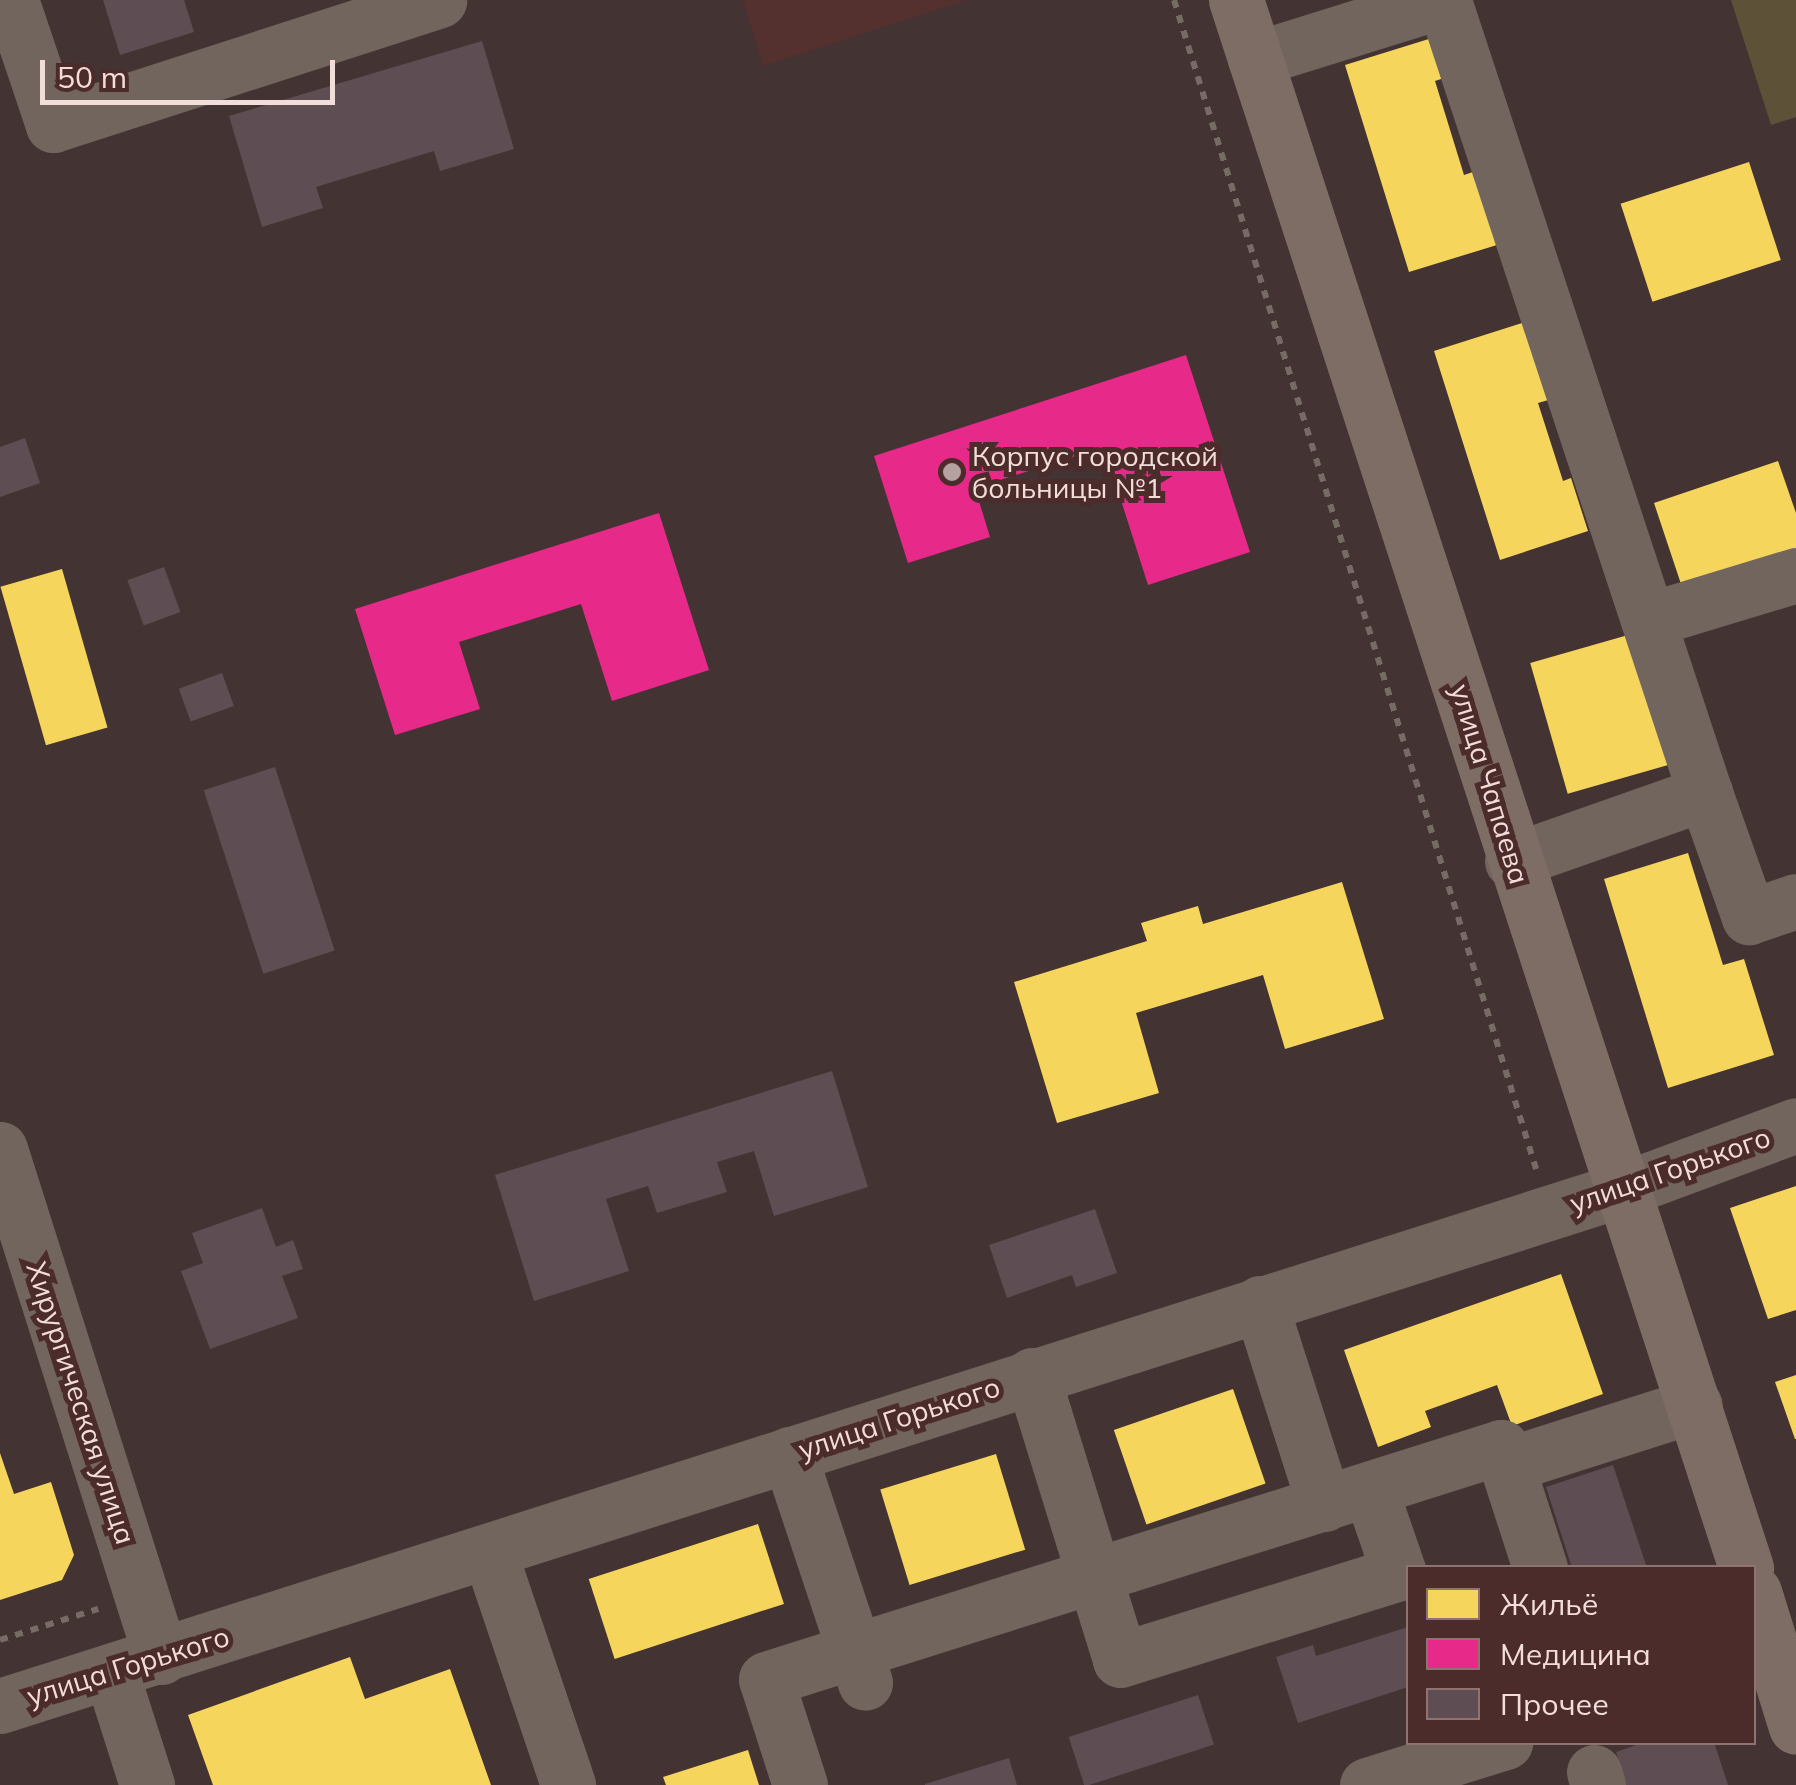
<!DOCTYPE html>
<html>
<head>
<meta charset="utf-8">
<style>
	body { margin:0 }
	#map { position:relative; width:1796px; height:1785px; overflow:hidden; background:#433; font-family:Mulish,sans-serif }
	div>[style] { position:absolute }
	.built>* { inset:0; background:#54302e }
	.green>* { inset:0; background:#5d5238 }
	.homes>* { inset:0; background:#f6d55c; transform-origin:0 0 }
	.health>* { inset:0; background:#e7298a }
	.building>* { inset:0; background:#5e4d52; transform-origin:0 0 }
	.path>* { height:6px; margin-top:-3px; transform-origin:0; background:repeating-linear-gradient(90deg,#776b66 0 8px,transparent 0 16px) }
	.minor>* { height:55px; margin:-27.5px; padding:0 27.5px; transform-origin:27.5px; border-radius:27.5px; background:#72655e }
	.major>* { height:55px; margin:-27.5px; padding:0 27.5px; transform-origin:27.5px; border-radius:27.5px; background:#7e6d64 }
	.dots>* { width:28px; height:28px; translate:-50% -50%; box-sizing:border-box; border:5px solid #4c2c2b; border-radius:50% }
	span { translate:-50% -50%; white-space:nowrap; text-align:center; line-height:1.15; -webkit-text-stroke:10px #4c2c2b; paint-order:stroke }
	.poi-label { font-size:28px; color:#f2dddb }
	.left { translate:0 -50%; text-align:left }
	.street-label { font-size:28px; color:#f2dddb }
	.legend { position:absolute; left:1406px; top:1565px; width:350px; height:180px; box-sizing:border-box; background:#4c2c2b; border:2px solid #8e7371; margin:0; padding:12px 18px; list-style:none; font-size:30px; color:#f2dddb }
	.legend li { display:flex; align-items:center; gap:20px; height:50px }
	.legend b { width:50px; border:2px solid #8e7371 }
	.scale { position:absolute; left:40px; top:60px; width:295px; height:45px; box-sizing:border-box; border:5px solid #f2dddb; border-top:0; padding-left:12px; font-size:30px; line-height:35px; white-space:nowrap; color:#f2dddb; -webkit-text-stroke:8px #4c2c2b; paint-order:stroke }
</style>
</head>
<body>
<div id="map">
	<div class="built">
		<div style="clip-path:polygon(743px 0,967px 0,763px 66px)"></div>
	</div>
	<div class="green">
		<div style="clip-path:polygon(1731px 0,1796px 0,1796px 117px,1771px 125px)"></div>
	</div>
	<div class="homes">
		<div style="clip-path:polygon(1432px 38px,1444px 78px,1435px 81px,1464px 175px,1488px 167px,1510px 241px,1409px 272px,1345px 65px)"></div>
		<div style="left:1749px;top:162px;width:103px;height:135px;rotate:72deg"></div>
		<div style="clip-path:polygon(1538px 318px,1562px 396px,1538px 403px,1563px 481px,1571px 478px,1588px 531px,1500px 560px,1434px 351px)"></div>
		<div style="clip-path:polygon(1778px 461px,1796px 513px,1796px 552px,1683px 590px,1654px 503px)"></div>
		<div style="left:62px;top:569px;width:165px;height:64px;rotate:74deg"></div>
		<div style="left:1635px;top:633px;width:136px;height:109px;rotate:74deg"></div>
		<div style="clip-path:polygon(1688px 853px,1723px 965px,1744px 959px,1774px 1055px,1668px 1088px,1604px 879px)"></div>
		<div style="clip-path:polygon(1342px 882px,1384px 1019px,1285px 1049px,1263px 975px,1136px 1013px,1159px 1093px,1057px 1123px,1014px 982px,1147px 941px,1141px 923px,1198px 906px,1203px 924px)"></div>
		<div style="clip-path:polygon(1796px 1186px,1796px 1310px,1768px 1319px,1730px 1208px)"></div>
		<div style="clip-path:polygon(1561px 1274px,1603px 1394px,1512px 1426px,1497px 1385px,1425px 1411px,1431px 1427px,1378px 1447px,1344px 1350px)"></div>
		<div style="clip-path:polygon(1796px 1375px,1796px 1439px,1795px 1439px,1775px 1382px)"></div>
		<div style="left:1233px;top:1389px;width:100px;height:126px;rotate:71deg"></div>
		<div style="clip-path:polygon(0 1453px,14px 1494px,51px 1482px,74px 1555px,62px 1580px,0 1600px)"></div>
		<div style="left:996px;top:1454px;width:100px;height:121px;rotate:73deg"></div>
		<div style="left:758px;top:1524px;width:84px;height:178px;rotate:72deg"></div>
		<div style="clip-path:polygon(350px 1657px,365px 1699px,450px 1669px,491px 1785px,213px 1785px,188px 1715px)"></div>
		<div style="clip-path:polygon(748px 1750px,759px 1785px,666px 1785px,663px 1777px)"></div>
	</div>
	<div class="health">
		<div style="clip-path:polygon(1186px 355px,1250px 552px,1148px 585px,1104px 447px,975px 488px,990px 537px,908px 563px,874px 456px)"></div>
		<div style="clip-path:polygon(659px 513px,709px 670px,612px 701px,581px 604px,459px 642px,480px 709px,395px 735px,355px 609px)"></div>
	</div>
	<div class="building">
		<div style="clip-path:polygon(103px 0,184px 0,194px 32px,120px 55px)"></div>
		<div style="clip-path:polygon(482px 41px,514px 149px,440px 171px,434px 151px,316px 187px,323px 208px,262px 227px,229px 116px)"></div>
		<div style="clip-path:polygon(25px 438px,40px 483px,0 497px,0 447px)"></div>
		<div style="left:164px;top:567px;width:48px;height:39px;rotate:70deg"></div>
		<div style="left:222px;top:673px;width:35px;height:46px;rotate:70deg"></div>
		<div style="left:275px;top:767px;width:193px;height:75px;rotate:72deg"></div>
		<div style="clip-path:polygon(832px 1071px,868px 1187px,774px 1216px,754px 1151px,717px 1162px,727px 1192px,657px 1213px,648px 1186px,606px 1199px,629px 1271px,534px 1301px,495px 1175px)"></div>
		<div style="clip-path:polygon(262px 1208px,276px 1247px,293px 1240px,303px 1269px,282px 1276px,298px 1318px,210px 1349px,181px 1271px,203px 1263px,192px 1233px)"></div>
		<div style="clip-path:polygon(1095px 1209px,1117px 1273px,1076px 1287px,1072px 1275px,1007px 1298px,989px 1245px)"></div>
		<div style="clip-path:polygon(1613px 1465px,1647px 1568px,1572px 1568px,1546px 1487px)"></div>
		<div style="clip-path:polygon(1408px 1627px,1408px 1687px,1298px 1723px,1276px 1657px,1313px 1645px,1316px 1656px)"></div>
		<div style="left:1198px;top:1695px;width:52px;height:136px;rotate:72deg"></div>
		<div style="clip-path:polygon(1645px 1742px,1714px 1742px,1728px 1785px,1626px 1785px,1616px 1752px)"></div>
		<div style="clip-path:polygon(1009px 1758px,1017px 1785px,925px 1785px,925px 1784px)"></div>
	</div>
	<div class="path">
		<div style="left:1174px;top:0;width:1224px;rotate:72.79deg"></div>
		<div style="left:0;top:1640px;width:103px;rotate:-17.6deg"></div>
	</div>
	<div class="minor">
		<div style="left:11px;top:0;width:132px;rotate:71.4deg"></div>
		<div style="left:53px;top:125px;width:406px;rotate:-17.9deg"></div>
		<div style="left:1444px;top:1px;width:834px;rotate:71.76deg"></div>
		<div style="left:1255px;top:59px;width:198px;rotate:-17.3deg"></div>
		<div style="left:1648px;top:620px;width:155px;rotate:-16.9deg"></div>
		<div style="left:1512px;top:861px;width:205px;rotate:-19.4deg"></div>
		<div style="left:1705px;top:793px;width:132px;rotate:70.5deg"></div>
		<div style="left:1749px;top:917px;width:50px;rotate:-18.8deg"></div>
		<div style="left:0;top:1149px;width:533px;rotate:72.42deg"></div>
		<div style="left:1260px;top:1303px;width:211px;rotate:72.3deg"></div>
		<div style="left:1032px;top:1375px;width:298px;rotate:72.8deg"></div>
		<div style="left:1120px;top:1660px;width:292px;rotate:-17.3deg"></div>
		<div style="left:1399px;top:1573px;width:89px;rotate:-109deg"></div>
		<div style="left:789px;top:1454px;width:241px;rotate:71.6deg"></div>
		<div style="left:1507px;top:1465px;width:197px;rotate:-17.7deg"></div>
		<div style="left:489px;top:1551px;width:247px;rotate:71.3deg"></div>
		<div style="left:111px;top:1672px;width:119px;rotate:72.3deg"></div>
		<div style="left:0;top:1706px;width:1707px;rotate:-17.66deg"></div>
		<div style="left:1627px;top:1188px;width:180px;rotate:-20.4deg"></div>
		<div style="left:1594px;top:1772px;width:14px;rotate:73deg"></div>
		<div style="left:800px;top:1785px;width:111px;rotate:-107.8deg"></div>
		<div style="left:766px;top:1679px;width:771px;rotate:-17.52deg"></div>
		<div style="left:1501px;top:1447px;width:127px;rotate:72.1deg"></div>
		<div style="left:1367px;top:1785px;width:145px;rotate:-17.3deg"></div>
	</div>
	<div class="major">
		<div style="left:1236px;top:0;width:1649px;rotate:71.98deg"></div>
		<div style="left:1754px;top:1592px;width:141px;rotate:72.7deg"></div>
	</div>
	<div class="dots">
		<div style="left:952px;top:472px;background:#b5a2a0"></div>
	</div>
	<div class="poi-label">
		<span class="left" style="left:972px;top:472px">Корпус городской<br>больницы №1</span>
	</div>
	<div class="street-label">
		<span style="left:1490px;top:784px;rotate:73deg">улица Чапаева</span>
		<span style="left:1670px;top:1170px;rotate:-19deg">улица Горького</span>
		<span style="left:81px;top:1403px;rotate:72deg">Хирургическая улица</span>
		<span style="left:899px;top:1418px;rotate:-18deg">улица Горького</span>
		<span style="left:128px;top:1666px;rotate:-17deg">улица Горького</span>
	</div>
	<ul class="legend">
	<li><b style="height:28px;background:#f6d55c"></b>Жильё</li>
	<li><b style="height:28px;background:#e7298a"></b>Медицина</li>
	<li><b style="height:28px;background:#5e4d52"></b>Прочее</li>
	</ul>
	<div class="scale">50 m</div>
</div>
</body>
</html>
